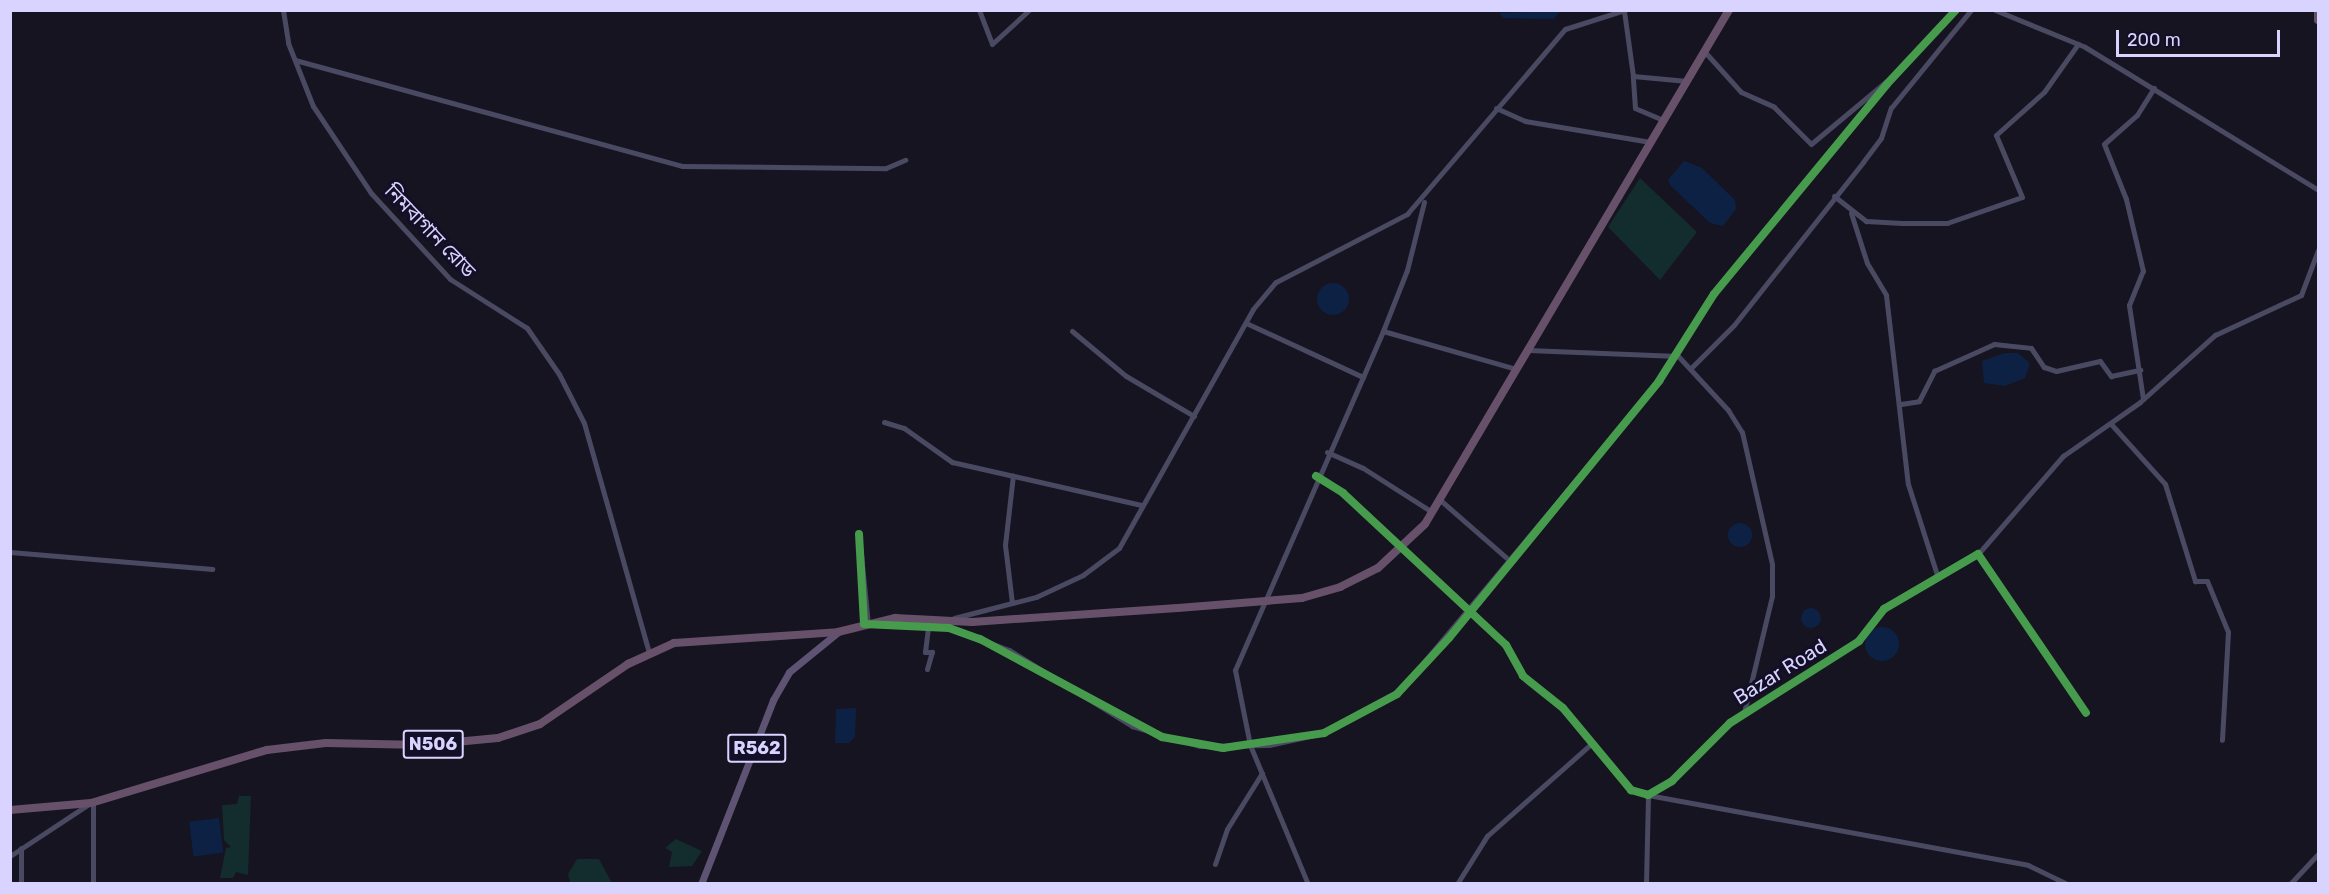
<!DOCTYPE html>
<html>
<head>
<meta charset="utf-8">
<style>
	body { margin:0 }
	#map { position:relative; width:2329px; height:894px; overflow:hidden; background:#161421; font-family:Rubik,"Noto Sans Bengali",sans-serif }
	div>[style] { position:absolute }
	.green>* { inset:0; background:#132c2d }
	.water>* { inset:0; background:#0d2144; transform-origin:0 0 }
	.round { border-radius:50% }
	.minor>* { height:5px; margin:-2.5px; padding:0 2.5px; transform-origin:2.5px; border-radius:2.5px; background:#4a4962 }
	.major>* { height:7px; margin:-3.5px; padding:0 3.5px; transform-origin:3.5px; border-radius:3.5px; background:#5e5373 }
	.highway>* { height:8px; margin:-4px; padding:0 4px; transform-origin:4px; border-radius:4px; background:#67516a }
	.cycleway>* { height:8px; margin:-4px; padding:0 4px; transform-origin:4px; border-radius:4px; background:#469c4c }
	span { translate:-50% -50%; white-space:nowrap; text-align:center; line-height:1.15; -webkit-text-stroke:6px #130f26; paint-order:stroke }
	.shield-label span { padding:2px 4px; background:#130f26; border:2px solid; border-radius:4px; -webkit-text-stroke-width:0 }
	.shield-label { font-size:18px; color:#d9d4ff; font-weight:700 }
	.street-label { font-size:20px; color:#d9d4ff }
	.frame { position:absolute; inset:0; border:12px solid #d9d4ff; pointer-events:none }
	.scale { position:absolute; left:2116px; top:30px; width:164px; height:27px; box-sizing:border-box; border:3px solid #d9d4ff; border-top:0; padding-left:8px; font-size:18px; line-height:21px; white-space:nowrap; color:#d9d4ff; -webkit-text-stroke:4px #130f26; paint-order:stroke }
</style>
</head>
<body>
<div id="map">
	<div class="green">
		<div style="clip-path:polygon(1640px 178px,1697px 232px,1660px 280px,1608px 227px)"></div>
		<div style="clip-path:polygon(239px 796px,251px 796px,248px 875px,236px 872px,233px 878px,220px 878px,226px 848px,231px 847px,224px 840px,222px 805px,237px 804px)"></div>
		<div style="clip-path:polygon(676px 839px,702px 851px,692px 866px,669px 867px,672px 852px,665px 848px)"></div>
		<div style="clip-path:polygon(577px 859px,599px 859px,612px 883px,570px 883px,568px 874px)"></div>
	</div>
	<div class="water">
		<div style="clip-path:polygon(1560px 11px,1554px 19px,1503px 18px,1499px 13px)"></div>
		<div style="clip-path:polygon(1684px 161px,1702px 168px,1735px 200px,1736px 209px,1723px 226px,1710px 223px,1670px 185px,1668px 180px)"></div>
		<div class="round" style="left:1317px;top:283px;width:32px;height:32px"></div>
		<div style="clip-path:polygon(2005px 353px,2018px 353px,2030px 363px,2025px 378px,2005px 386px,1984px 383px,1982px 361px)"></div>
		<div class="round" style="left:1728px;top:523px;width:24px;height:24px"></div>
		<div class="round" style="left:1801px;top:608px;width:20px;height:20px"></div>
		<div class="round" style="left:1865px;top:627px;width:34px;height:34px"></div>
		<div style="clip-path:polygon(856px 708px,855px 737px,849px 743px,835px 743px,836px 709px)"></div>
		<div style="left:219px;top:818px;width:35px;height:30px;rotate:83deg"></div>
	</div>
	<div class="minor">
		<div style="left:283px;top:10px;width:33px;rotate:81deg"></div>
		<div style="left:288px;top:43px;width:68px;rotate:68.4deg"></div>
		<div style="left:313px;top:106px;width:105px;rotate:56.3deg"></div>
		<div style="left:371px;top:193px;width:117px;rotate:47.4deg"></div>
		<div style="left:450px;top:279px;width:91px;rotate:32.5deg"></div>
		<div style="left:527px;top:328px;width:56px;rotate:55.2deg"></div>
		<div style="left:559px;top:374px;width:55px;rotate:63deg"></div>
		<div style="left:584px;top:423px;width:238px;rotate:74.2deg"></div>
		<div style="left:979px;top:10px;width:36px;rotate:69deg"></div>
		<div style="left:992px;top:44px;width:50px;rotate:-42.6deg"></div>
		<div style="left:1995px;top:10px;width:97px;rotate:22.3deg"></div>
		<div style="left:2085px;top:47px;width:273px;rotate:31.5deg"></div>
		<div style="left:1624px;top:11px;width:66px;rotate:82.1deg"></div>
		<div style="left:1704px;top:51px;width:55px;rotate:47.9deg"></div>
		<div style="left:1741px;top:92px;width:36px;rotate:24deg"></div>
		<div style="left:1774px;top:107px;width:52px;rotate:45deg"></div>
		<div style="left:1811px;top:144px;width:102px;rotate:-39.8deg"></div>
		<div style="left:295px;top:60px;width:401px;rotate:15.3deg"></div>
		<div style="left:682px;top:166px;width:204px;rotate:0.6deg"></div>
		<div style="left:886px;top:168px;width:21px;rotate:-23deg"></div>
		<div style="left:1496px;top:108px;width:32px;rotate:24deg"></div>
		<div style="left:1525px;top:121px;width:127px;rotate:9.5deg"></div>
		<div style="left:1663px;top:120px;width:30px;rotate:-157deg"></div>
		<div style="left:1635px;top:108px;width:32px;rotate:-94deg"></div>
		<div style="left:1633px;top:76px;width:54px;rotate:5.3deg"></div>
		<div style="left:1834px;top:196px;width:41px;rotate:38deg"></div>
		<div style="left:1866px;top:221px;width:36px;rotate:3deg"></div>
		<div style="left:1902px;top:223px;width:45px"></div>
		<div style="left:1947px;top:223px;width:79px;rotate:-19.1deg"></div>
		<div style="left:2022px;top:197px;width:67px;rotate:-112.8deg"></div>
		<div style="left:1996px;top:135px;width:64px;rotate:-41.9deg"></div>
		<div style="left:2044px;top:92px;width:59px;rotate:-54.7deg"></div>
		<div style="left:1424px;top:202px;width:70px;rotate:104deg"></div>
		<div style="left:1407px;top:270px;width:66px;rotate:111.5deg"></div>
		<div style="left:1383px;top:331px;width:138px;rotate:15.9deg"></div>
		<div style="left:1851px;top:213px;width:52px;rotate:72.3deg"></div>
		<div style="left:1867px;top:263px;width:37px;rotate:59deg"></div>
		<div style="left:1886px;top:295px;width:190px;rotate:83.4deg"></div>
		<div style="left:1908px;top:484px;width:96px;rotate:72.3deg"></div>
		<div style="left:1246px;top:323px;width:129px;rotate:24.8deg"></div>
		<div style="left:1363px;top:377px;width:320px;rotate:113.6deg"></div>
		<div style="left:1235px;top:670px;width:76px;rotate:78.7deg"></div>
		<div style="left:1250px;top:745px;width:151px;rotate:67.4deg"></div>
		<div style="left:1072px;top:331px;width:70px;rotate:39.8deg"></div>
		<div style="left:1126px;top:376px;width:79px;rotate:30.5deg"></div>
		<div style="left:1528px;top:350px;width:150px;rotate:2.3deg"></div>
		<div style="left:1678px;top:356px;width:74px;rotate:47.2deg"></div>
		<div style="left:1728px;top:410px;width:26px;rotate:58deg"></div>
		<div style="left:1742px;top:432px;width:135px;rotate:77.2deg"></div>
		<div style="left:1772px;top:564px;width:32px;rotate:90deg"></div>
		<div style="left:1772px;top:596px;width:120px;rotate:103.5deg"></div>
		<div style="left:1692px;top:367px;width:59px;rotate:-45deg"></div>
		<div style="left:1734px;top:325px;width:208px;rotate:-51.6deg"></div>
		<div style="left:1863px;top:162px;width:30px;rotate:-53deg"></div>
		<div style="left:1881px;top:138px;width:32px;rotate:-72deg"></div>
		<div style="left:1891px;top:108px;width:127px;rotate:-50.8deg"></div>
		<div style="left:1363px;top:377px;width:50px;rotate:-66.5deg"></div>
		<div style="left:2143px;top:399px;width:95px;rotate:-98.5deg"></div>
		<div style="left:2129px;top:305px;width:37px;rotate:-68deg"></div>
		<div style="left:2143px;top:271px;width:74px;rotate:-103.3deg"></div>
		<div style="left:2126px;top:199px;width:59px;rotate:-111.8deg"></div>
		<div style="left:2104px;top:144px;width:44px;rotate:-41.3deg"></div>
		<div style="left:2137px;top:115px;width:32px;rotate:-58deg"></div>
		<div style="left:1901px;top:404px;width:18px;rotate:-9deg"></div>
		<div style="left:1919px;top:401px;width:34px;rotate:-63deg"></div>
		<div style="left:1934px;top:371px;width:66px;rotate:-24.2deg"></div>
		<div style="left:1994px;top:344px;width:37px;rotate:6deg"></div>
		<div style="left:2031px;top:348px;width:23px;rotate:56deg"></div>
		<div style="left:2044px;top:367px;width:13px;rotate:18deg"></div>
		<div style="left:2056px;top:371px;width:45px;rotate:-12.8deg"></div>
		<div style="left:2100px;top:361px;width:19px;rotate:54deg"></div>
		<div style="left:2111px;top:376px;width:30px;rotate:-12deg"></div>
		<div style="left:884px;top:422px;width:21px;rotate:17deg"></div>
		<div style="left:904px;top:428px;width:59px;rotate:35.3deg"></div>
		<div style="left:952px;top:462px;width:194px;rotate:12.8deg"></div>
		<div style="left:2111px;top:424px;width:81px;rotate:48deg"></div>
		<div style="left:2165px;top:484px;width:102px;rotate:72.8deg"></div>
		<div style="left:2195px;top:581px;width:12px"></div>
		<div style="left:2207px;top:581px;width:55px;rotate:67.6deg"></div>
		<div style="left:2228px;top:632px;width:108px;rotate:93.2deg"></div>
		<div style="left:1327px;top:452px;width:39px;rotate:24deg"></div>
		<div style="left:1363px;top:468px;width:82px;rotate:32.5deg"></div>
		<div style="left:1316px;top:476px;width:32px;rotate:32deg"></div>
		<div style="left:1343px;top:493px;width:223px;rotate:43deg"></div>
		<div style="left:1506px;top:645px;width:35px;rotate:61deg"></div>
		<div style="left:1523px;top:676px;width:51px;rotate:38.7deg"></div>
		<div style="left:1563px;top:708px;width:107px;rotate:50.3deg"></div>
		<div style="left:1631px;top:790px;width:18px;rotate:16deg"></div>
		<div style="left:1648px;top:795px;width:28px;rotate:-30deg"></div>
		<div style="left:1672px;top:781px;width:82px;rotate:-45deg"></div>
		<div style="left:1730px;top:723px;width:153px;rotate:-32.4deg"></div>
		<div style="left:1859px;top:641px;width:41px;rotate:-52deg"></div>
		<div style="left:1884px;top:609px;width:109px;rotate:-30.3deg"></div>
		<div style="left:1978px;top:554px;width:192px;rotate:55.8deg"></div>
		<div style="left:1439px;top:499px;width:93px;rotate:41.1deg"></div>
		<div style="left:859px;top:534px;width:90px;rotate:84.3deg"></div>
		<div style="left:10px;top:552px;width:203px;rotate:4.8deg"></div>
		<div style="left:1978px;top:554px;width:130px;rotate:-49.1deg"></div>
		<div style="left:2063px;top:456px;width:94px;rotate:-35deg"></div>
		<div style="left:2140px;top:402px;width:101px;rotate:-41.8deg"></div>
		<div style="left:2215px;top:335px;width:95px;rotate:-24.9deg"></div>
		<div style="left:2301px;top:295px;width:48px;rotate:-69.3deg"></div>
		<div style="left:1012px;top:603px;width:58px;rotate:-96.9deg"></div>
		<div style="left:1005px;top:545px;width:70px;rotate:-83.5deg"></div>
		<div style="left:954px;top:618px;width:85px;rotate:-14.4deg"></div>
		<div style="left:1036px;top:597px;width:52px;rotate:-25.1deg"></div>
		<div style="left:1083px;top:575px;width:45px;rotate:-36.9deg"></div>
		<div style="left:1119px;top:548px;width:274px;rotate:-60.7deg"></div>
		<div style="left:1253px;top:309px;width:35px;rotate:-50deg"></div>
		<div style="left:1276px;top:282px;width:148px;rotate:-27.4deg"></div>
		<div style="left:1407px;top:214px;width:243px;rotate:-49.5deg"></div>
		<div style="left:1565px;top:29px;width:63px;rotate:-17.6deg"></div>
		<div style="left:881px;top:624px;width:68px;rotate:3.4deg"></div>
		<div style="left:949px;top:628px;width:33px;rotate:20deg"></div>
		<div style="left:980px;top:639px;width:31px;rotate:21deg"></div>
		<div style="left:1009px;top:650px;width:145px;rotate:31.7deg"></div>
		<div style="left:1132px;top:726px;width:71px;rotate:16.4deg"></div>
		<div style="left:1200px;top:746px;width:69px;rotate:-0.8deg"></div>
		<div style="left:1269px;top:745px;width:56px;rotate:-12.3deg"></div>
		<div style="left:1324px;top:733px;width:83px;rotate:-28.1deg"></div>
		<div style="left:1397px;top:694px;width:408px;rotate:-50.1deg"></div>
		<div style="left:1659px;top:381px;width:103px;rotate:-57.7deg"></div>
		<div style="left:1714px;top:294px;width:272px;rotate:-50.5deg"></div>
		<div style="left:1887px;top:84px;width:101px;rotate:-47deg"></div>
		<div style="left:927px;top:669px;width:18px;rotate:-74deg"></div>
		<div style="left:932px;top:652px;width:7px;rotate:180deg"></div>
		<div style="left:925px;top:652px;width:26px;rotate:-83deg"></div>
		<div style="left:93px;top:803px;width:81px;rotate:90deg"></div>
		<div style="left:21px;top:848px;width:36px;rotate:90deg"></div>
		<div style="left:10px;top:856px;width:95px;rotate:-33.4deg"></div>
		<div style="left:1215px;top:864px;width:37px;rotate:-71deg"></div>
		<div style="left:1227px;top:829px;width:66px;rotate:-58deg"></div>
		<div style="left:1457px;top:884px;width:57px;rotate:-58deg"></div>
		<div style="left:1487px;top:836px;width:140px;rotate:-41.5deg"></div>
		<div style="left:1646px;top:884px;width:89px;rotate:-88.7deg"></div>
		<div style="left:1648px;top:795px;width:386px;rotate:10.4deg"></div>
		<div style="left:2028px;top:865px;width:43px;rotate:26deg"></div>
		<div style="left:2290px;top:884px;width:41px;rotate:-47deg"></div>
	</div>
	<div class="major">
		<div style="left:701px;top:884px;width:198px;rotate:-68.6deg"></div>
		<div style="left:773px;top:700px;width:32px;rotate:-60deg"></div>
		<div style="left:789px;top:672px;width:63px;rotate:-39.2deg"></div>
	</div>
	<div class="highway">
		<div style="left:2318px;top:10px;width:10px;rotate:90deg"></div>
		<div style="left:10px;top:810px;width:81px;rotate:-4.9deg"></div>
		<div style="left:91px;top:803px;width:184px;rotate:-16.8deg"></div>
		<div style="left:267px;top:750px;width:59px;rotate:-6.8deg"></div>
		<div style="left:326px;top:743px;width:98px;rotate:1.2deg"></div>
		<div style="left:424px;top:745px;width:74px;rotate:-5.4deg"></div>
		<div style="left:498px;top:738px;width:44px;rotate:-18.4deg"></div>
		<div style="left:540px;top:724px;width:107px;rotate:-34.3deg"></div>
		<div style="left:628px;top:664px;width:51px;rotate:-24.5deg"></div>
		<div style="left:674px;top:643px;width:164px;rotate:-3.8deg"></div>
		<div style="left:838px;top:632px;width:59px;rotate:-13.8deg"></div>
		<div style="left:895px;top:618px;width:77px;rotate:3deg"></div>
		<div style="left:972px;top:622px;width:206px;rotate:-3.9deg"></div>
		<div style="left:1178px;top:608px;width:124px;rotate:-4.6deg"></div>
		<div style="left:1302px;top:598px;width:40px;rotate:-16deg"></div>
		<div style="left:1340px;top:587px;width:42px;rotate:-26.6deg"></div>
		<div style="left:1378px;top:568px;width:64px;rotate:-43.1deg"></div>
		<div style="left:1425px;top:524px;width:597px;rotate:-59.4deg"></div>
	</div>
	<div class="cycleway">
		<div style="left:1316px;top:476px;width:32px;rotate:32deg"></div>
		<div style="left:1343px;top:493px;width:223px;rotate:43deg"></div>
		<div style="left:1506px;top:645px;width:35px;rotate:61deg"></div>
		<div style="left:1523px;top:676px;width:51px;rotate:38.7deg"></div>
		<div style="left:1563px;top:708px;width:107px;rotate:50.3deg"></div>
		<div style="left:1631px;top:790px;width:18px;rotate:16deg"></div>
		<div style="left:1648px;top:795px;width:28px;rotate:-30deg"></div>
		<div style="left:1672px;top:781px;width:82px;rotate:-45deg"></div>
		<div style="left:1730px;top:723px;width:153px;rotate:-32.4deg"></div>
		<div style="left:1859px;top:641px;width:41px;rotate:-52deg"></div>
		<div style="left:1884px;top:609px;width:109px;rotate:-30.3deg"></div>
		<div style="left:1978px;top:554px;width:192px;rotate:55.8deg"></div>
		<div style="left:859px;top:534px;width:90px;rotate:86.8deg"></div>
		<div style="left:864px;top:624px;width:85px;rotate:2.7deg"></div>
		<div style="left:949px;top:628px;width:33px;rotate:20deg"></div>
		<div style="left:980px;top:639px;width:207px;rotate:28.3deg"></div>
		<div style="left:1162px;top:737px;width:62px;rotate:10.2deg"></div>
		<div style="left:1223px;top:748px;width:102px;rotate:-8.4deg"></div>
		<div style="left:1324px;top:733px;width:83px;rotate:-28.1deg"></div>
		<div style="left:1397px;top:694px;width:76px;rotate:-47.1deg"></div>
		<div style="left:1449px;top:638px;width:332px;rotate:-50.7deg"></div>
		<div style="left:1659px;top:381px;width:103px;rotate:-57.7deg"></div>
		<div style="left:1714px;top:294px;width:272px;rotate:-50.5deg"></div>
		<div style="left:1887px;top:84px;width:101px;rotate:-47deg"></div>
	</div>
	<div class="shield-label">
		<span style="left:433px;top:744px">N506</span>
		<span style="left:757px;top:748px">R562</span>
	</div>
	<div class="street-label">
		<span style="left:430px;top:231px;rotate:46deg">নিমবাগান রোড</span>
		<span style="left:1780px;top:672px;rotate:-32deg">Bazar Road</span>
	</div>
	<div class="frame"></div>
	<div class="scale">200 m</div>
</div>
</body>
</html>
